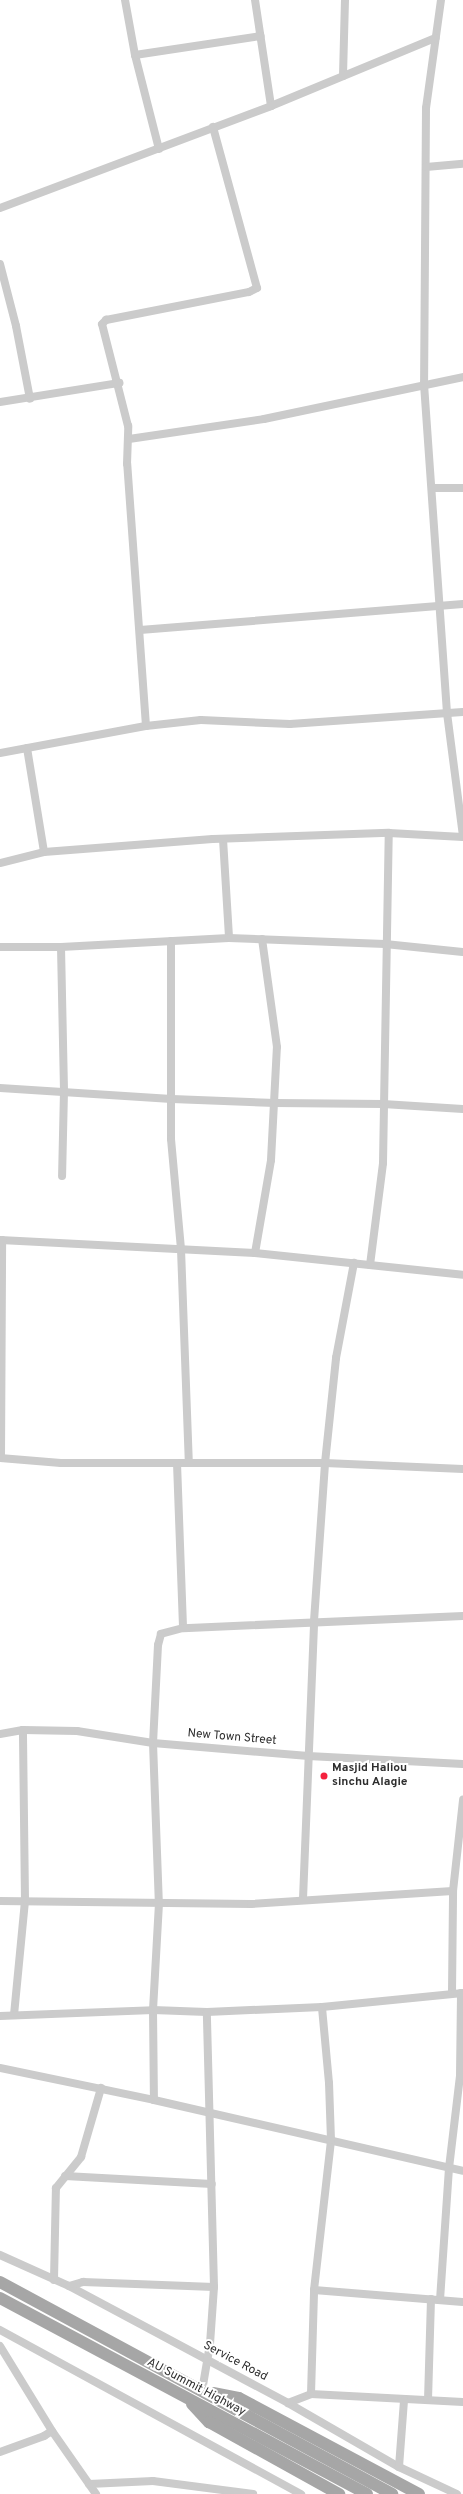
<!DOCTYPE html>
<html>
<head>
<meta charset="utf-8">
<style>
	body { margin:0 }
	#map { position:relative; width:463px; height:2494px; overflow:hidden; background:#fff; font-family:Overpass,sans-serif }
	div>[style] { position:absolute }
	.minor>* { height:8px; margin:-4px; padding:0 4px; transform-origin:4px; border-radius:4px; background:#cbcbcb }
	.primary>* { height:12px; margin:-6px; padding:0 6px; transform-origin:6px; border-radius:6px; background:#a6a6a6 }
	.dots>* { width:11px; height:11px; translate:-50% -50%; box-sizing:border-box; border:2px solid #fff; border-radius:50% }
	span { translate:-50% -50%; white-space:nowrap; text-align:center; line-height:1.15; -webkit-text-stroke:4px #fff; paint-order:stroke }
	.street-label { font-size:12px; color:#2e2e2e }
	.poi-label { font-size:12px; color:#2e2e2e; font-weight:700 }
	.left { translate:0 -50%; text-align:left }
</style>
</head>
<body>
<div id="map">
	<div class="minor">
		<div style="left:125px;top:0;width:56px;rotate:79.7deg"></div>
		<div style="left:135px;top:55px;width:97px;rotate:75.7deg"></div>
		<div style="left:255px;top:0;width:107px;rotate:81.4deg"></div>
		<div style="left:441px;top:0;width:109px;rotate:97.9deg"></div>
		<div style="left:426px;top:108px;width:276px;rotate:90.4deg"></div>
		<div style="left:424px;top:384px;width:330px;rotate:86deg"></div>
		<div style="left:447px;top:713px;width:125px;rotate:82.6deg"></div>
		<div style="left:135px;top:55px;width:127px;rotate:-8.6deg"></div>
		<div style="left:343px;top:76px;width:76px;rotate:-88.5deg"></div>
		<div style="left:426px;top:167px;width:37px;rotate:-5deg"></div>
		<div style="left:0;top:208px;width:290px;rotate:-20.6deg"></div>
		<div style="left:271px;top:106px;width:178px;rotate:-22.5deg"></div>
		<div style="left:0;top:264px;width:64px;rotate:75.5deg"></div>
		<div style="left:16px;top:326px;width:74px;rotate:79.1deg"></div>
		<div style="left:0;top:402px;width:121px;rotate:-9.1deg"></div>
		<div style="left:129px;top:439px;width:136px;rotate:-8.4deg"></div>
		<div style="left:264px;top:419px;width:203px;rotate:-11.9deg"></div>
		<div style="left:432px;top:488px;width:31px"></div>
		<div style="left:140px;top:630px;width:324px;rotate:-4.6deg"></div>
		<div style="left:146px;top:726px;width:263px;rotate:-94.1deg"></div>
		<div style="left:127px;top:464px;width:38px;rotate:-88deg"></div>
		<div style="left:128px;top:426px;width:105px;rotate:-104.3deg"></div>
		<div style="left:102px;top:324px;width:6px;rotate:-45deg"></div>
		<div style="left:106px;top:320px;width:146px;rotate:-11.1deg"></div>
		<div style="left:249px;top:292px;width:9px;rotate:-27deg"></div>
		<div style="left:257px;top:288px;width:167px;rotate:-105.3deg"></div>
		<div style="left:27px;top:748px;width:105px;rotate:80.7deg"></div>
		<div style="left:0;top:753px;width:148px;rotate:-10.5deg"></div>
		<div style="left:146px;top:726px;width:55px;rotate:-6.2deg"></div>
		<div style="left:201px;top:720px;width:89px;rotate:2.6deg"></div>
		<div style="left:290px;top:724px;width:173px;rotate:-4deg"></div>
		<div style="left:223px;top:839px;width:99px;rotate:86.5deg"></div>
		<div style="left:0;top:863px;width:45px;rotate:-14deg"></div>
		<div style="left:44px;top:852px;width:169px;rotate:-4.4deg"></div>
		<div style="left:213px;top:839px;width:176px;rotate:-2deg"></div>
		<div style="left:389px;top:833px;width:74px;rotate:3.1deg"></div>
		<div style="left:171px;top:941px;width:198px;rotate:90deg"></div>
		<div style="left:171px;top:1139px;width:110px;rotate:84.8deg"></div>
		<div style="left:181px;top:1249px;width:214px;rotate:87.9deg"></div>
		<div style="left:0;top:947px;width:61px"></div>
		<div style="left:61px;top:947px;width:168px;rotate:-3.1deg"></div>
		<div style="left:229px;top:938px;width:156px;rotate:2.2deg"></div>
		<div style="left:385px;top:944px;width:78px;rotate:5.9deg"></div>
		<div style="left:61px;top:947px;width:144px;rotate:88.8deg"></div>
		<div style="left:64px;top:1091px;width:85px;rotate:91.3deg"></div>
		<div style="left:0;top:1088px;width:172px;rotate:3.7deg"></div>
		<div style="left:172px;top:1099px;width:103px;rotate:2.2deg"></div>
		<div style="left:275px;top:1103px;width:108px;rotate:0.5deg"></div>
		<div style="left:383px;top:1104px;width:80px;rotate:3.6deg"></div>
		<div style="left:0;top:1240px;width:255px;rotate:2.9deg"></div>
		<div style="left:255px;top:1253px;width:209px;rotate:6deg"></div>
		<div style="left:255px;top:1253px;width:94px;rotate:-80.2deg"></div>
		<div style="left:271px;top:1160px;width:113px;rotate:-87deg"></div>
		<div style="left:277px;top:1047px;width:109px;rotate:-97.9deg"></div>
		<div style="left:370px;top:1265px;width:103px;rotate:-82.7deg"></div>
		<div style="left:383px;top:1163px;width:330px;rotate:-89deg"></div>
		<div style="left:0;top:1458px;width:61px;rotate:4.7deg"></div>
		<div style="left:61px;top:1463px;width:264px"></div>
		<div style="left:325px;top:1463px;width:138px;rotate:2.5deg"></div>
		<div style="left:1px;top:1458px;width:218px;rotate:-89.7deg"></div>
		<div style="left:177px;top:1463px;width:165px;rotate:87.9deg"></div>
		<div style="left:463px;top:1616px;width:280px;rotate:177.5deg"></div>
		<div style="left:183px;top:1628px;width:23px;rotate:165deg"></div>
		<div style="left:161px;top:1634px;width:11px;rotate:105deg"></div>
		<div style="left:158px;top:1645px;width:98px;rotate:92.9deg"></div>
		<div style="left:153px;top:1743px;width:160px;rotate:87.9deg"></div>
		<div style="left:159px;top:1903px;width:107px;rotate:93.2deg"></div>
		<div style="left:153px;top:2010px;width:90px;rotate:89.4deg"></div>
		<div style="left:154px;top:2100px;width:317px;rotate:12.9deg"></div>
		<div style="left:0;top:1734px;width:23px;rotate:-10deg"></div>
		<div style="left:23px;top:1730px;width:54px;rotate:1.1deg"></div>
		<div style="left:77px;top:1731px;width:77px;rotate:9deg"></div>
		<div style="left:153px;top:1743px;width:156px;rotate:4.8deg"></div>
		<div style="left:308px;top:1756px;width:155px;rotate:3deg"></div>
		<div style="left:303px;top:1899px;width:278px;rotate:-87.7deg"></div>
		<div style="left:314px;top:1621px;width:158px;rotate:-86deg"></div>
		<div style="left:325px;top:1463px;width:106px;rotate:-84deg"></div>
		<div style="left:336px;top:1358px;width:97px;rotate:-79.3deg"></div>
		<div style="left:0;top:1901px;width:251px;rotate:0.7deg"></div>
		<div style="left:251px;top:1904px;width:202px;rotate:-3.7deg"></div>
		<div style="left:452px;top:1993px;width:102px;rotate:-89.4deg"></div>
		<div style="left:453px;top:1891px;width:92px;rotate:-83.7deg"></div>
		<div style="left:14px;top:2015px;width:116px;rotate:-84.5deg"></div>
		<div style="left:25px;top:1900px;width:170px;rotate:-90.7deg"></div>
		<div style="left:0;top:2016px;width:153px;rotate:-2.2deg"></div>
		<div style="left:153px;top:2010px;width:54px;rotate:2.1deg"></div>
		<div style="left:207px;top:2012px;width:115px;rotate:-2.5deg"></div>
		<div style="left:322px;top:2007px;width:142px;rotate:-5.7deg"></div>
		<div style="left:0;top:2068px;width:157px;rotate:11.7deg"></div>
		<div style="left:65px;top:2176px;width:147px;rotate:3.1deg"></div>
		<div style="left:0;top:2255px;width:76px;rotate:24.2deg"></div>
		<div style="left:69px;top:2286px;width:248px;rotate:28.1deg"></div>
		<div style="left:288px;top:2403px;width:128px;rotate:30deg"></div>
		<div style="left:399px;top:2467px;width:64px;rotate:25deg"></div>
		<div style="left:54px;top:2280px;width:92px;rotate:-88.8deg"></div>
		<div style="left:56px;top:2188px;width:40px;rotate:-51deg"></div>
		<div style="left:81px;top:2157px;width:72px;rotate:-73.8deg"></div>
		<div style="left:69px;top:2286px;width:15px;rotate:-16deg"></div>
		<div style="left:83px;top:2282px;width:131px;rotate:2.2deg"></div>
		<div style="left:314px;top:2290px;width:149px;rotate:4.6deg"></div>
		<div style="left:440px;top:2300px;width:132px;rotate:-86.1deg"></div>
		<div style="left:449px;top:2168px;width:93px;rotate:-83.2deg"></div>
		<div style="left:460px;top:2076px;width:83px;rotate:-89.3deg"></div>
		<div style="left:0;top:2330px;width:343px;rotate:28.6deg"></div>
		<div style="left:0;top:2346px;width:100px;rotate:58.5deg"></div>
		<div style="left:52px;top:2431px;width:77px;rotate:55.1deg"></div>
		<div style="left:202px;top:2391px;width:48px;rotate:-80.3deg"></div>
		<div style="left:210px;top:2344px;width:57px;rotate:-86deg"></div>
		<div style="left:214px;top:2287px;width:275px;rotate:-91.5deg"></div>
		<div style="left:311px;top:2394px;width:104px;rotate:-88.3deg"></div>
		<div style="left:314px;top:2290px;width:151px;rotate:-83.5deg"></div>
		<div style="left:331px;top:2140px;width:57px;rotate:-92deg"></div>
		<div style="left:329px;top:2083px;width:76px;rotate:-95.3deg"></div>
		<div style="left:428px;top:2400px;width:101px;rotate:-88.3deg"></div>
		<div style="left:288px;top:2403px;width:25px;rotate:-21deg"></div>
		<div style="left:311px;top:2394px;width:152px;rotate:3deg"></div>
		<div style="left:0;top:2452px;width:47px;rotate:-20deg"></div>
		<div style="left:44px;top:2436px;width:9px;rotate:-32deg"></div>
		<div style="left:399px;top:2467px;width:67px;rotate:-85.7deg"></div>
		<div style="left:89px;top:2484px;width:64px;rotate:-2.7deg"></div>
		<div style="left:153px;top:2481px;width:101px;rotate:7.4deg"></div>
	</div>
	<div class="primary">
		<div style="left:0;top:2282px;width:446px;rotate:28.4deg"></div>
		<div style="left:0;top:2298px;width:416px;rotate:28.1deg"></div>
		<div style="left:213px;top:2393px;width:26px;rotate:11deg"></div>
		<div style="left:239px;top:2398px;width:204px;rotate:28.1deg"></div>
		<div style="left:192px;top:2404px;width:25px;rotate:47deg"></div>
		<div style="left:209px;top:2422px;width:149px;rotate:29deg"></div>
	</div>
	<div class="dots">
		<div style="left:324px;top:1776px;background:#f4223e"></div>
	</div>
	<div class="street-label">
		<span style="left:232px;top:1738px;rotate:5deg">New Town Street</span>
		<span style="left:235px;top:2362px;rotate:28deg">Service Road</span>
		<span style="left:196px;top:2388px;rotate:28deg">AU Summit Highway</span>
	</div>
	<div class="poi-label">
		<span class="left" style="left:332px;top:1776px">Masjid Haliou<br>sinchu Alagie</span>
	</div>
</div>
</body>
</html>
